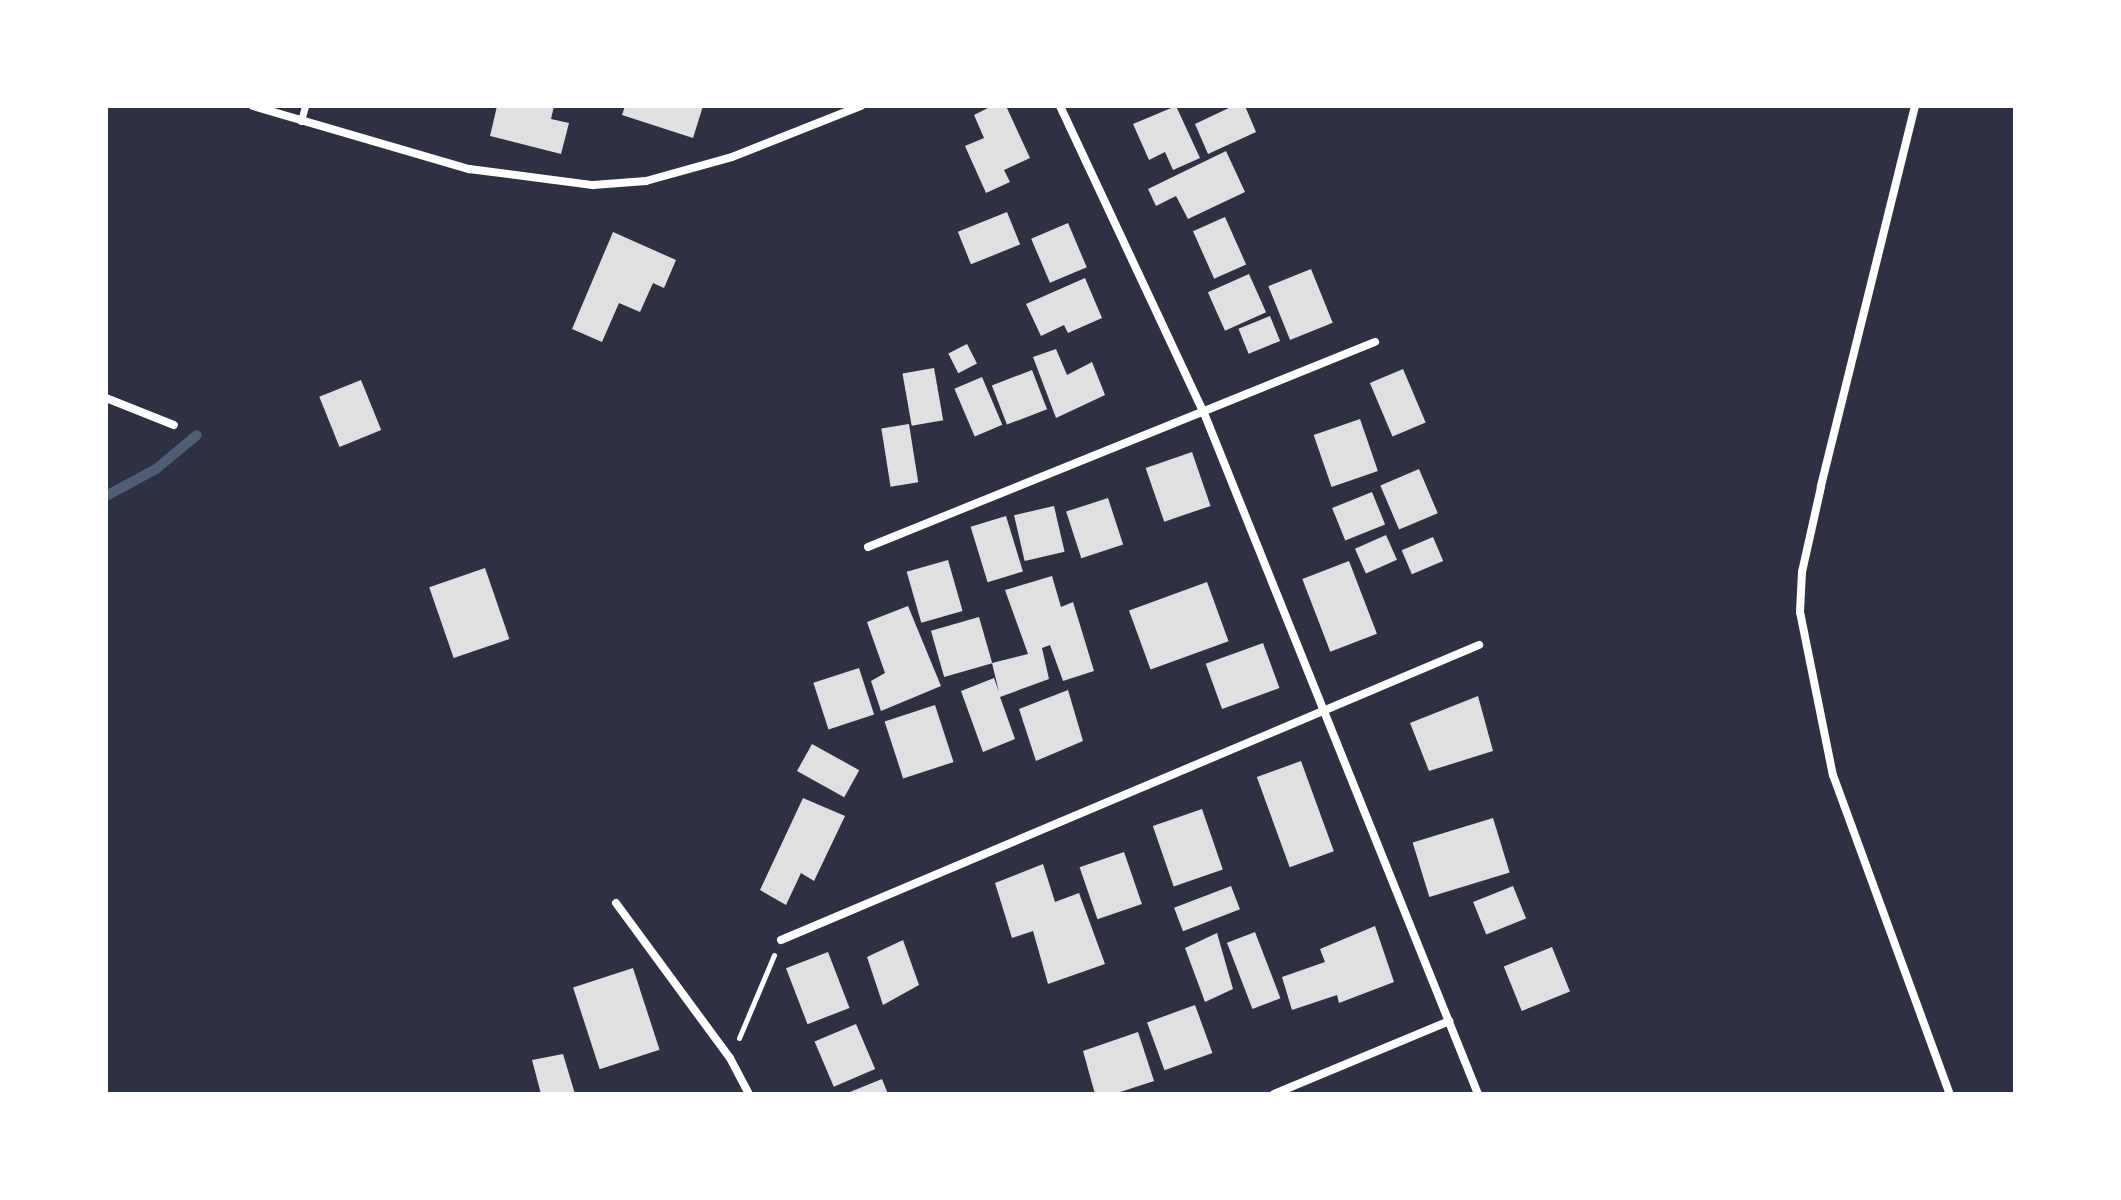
<!DOCTYPE html>
<html>
<head>
<meta charset="utf-8">
<style>
	body { margin:0 }
	#map { position:relative; width:2121px; height:1200px; overflow:hidden; background:#2d3142; font-family:Manrope,sans-serif }
	div>[style] { position:absolute }
	.stream>* { height:10px; margin:-5px; padding:0 5px; transform-origin:5px; border-radius:5px; background:#4f5d75 }
	.building>* { inset:0; background:#e0e0e3; transform-origin:0 0 }
	.path>* { height:5px; margin:-2.5px; padding:0 2.5px; transform-origin:2.5px; border-radius:2.5px; background:#fff }
	.pedestrian>* { height:7px; margin:-3.5px; padding:0 3.5px; transform-origin:3.5px; border-radius:3.5px; background:#fff }
	.minor>* { height:8px; margin:-4px; padding:0 4px; transform-origin:4px; border-radius:4px; background:#fff }
	span { translate:-50% -50%; white-space:nowrap; text-align:center; line-height:1.15; -webkit-text-stroke:8px #fff; paint-order:stroke }
	.frame { position:absolute; inset:0; border:108px solid #fff; pointer-events:none }
</style>
</head>
<body>
<div id="map">
	<div class="stream">
		<div style="left:106px;top:496px;width:57px;rotate:-28.4deg"></div>
		<div style="left:156px;top:469px;width:53px;rotate:-39.7deg"></div>
	</div>
	<div class="building">
		<div style="clip-path:polygon(497px 106px,554px 106px,551px 119px,569px 123px,561px 154px,490px 136px)"></div>
		<div style="clip-path:polygon(625px 106px,703px 106px,693px 138px,622px 115px)"></div>
		<div style="clip-path:polygon(992px 106px,1006px 106px,1030px 158px,1004px 170px,1010px 182px,986px 193px,965px 146px,984px 138px,974px 115px)"></div>
		<div style="clip-path:polygon(1176px 106px,1200px 158px,1173px 170px,1165px 152px,1149px 160px,1133px 124px)"></div>
		<div style="clip-path:polygon(1233px 106px,1245px 106px,1256px 132px,1208px 154px,1195px 124px)"></div>
		<div style="clip-path:polygon(1226px 151px,1245px 192px,1188px 219px,1176px 196px,1156px 206px,1148px 189px)"></div>
		<div style="left:1007px;top:212px;width:35px;height:53px;rotate:68deg"></div>
		<div style="left:1225px;top:217px;width:52px;height:35px;rotate:66deg"></div>
		<div style="left:1068px;top:223px;width:48px;height:40px;rotate:67deg"></div>
		<div style="clip-path:polygon(613px 232px,676px 260px,664px 288px,653px 283px,640px 312px,619px 303px,602px 342px,572px 329px)"></div>
		<div style="left:1311px;top:269px;width:58px;height:46px;rotate:68deg"></div>
		<div style="left:1249px;top:274px;width:42px;height:45px;rotate:66deg"></div>
		<div style="clip-path:polygon(1085px 278px,1102px 318px,1068px 333px,1064px 325px,1041px 336px,1026px 304px)"></div>
		<div style="left:1270px;top:316px;width:27px;height:34px;rotate:68deg"></div>
		<div style="left:967px;top:344px;width:22px;height:21px;rotate:63deg"></div>
		<div style="clip-path:polygon(1056px 349px,1067px 375px,1092px 362px,1105px 395px,1056px 418px,1033px 357px)"></div>
		<div style="left:934px;top:368px;width:53px;height:32px;rotate:80deg"></div>
		<div style="left:1403px;top:369px;width:58px;height:36px;rotate:67deg"></div>
		<div style="left:1032px;top:370px;width:42px;height:43px;rotate:69deg"></div>
		<div style="left:982px;top:377px;width:52px;height:30px;rotate:67deg"></div>
		<div style="left:361px;top:380px;width:54px;height:45px;rotate:68deg"></div>
		<div style="left:1360px;top:419px;width:55px;height:49px;rotate:71deg"></div>
		<div style="left:909px;top:424px;width:59px;height:28px;rotate:81deg"></div>
		<div style="left:1192px;top:452px;width:57px;height:49px;rotate:71deg"></div>
		<div style="left:1419px;top:469px;width:48px;height:42px;rotate:67deg"></div>
		<div style="left:1372px;top:492px;width:35px;height:43px;rotate:68deg"></div>
		<div style="left:1108px;top:498px;width:49px;height:44px;rotate:72deg"></div>
		<div style="left:1054px;top:506px;width:47px;height:41px;rotate:77deg"></div>
		<div style="left:1006px;top:516px;width:58px;height:37px;rotate:73deg"></div>
		<div style="left:1386px;top:535px;width:27px;height:34px;rotate:66deg"></div>
		<div style="left:1433px;top:537px;width:26px;height:34px;rotate:67deg"></div>
		<div style="left:948px;top:560px;width:53px;height:43px;rotate:74deg"></div>
		<div style="left:1349px;top:561px;width:78px;height:50px;rotate:69deg"></div>
		<div style="left:485px;top:568px;width:75px;height:59px;rotate:71deg"></div>
		<div style="clip-path:polygon(1052px 576px,1061px 607px,1073px 602px,1094px 671px,1063px 681px,1050px 645px,1042px 648px,1049px 679px,1000px 697px,1015px 739px,983px 752px,961px 691px,994px 678px,999px 692px,992px 663px,1028px 654px,1005px 590px)"></div>
		<div style="left:1207px;top:582px;width:63px;height:83px;rotate:70deg"></div>
		<div style="clip-path:polygon(908px 606px,941px 686px,881px 711px,871px 681px,885px 673px,867px 622px)"></div>
		<div style="left:979px;top:617px;width:48px;height:50px;rotate:74deg"></div>
		<div style="left:1263px;top:643px;width:48px;height:61px;rotate:70deg"></div>
		<div style="left:859px;top:668px;width:49px;height:48px;rotate:72deg"></div>
		<div style="clip-path:polygon(1068px 690px,1083px 741px,1036px 761px,1019px 709px)"></div>
		<div style="clip-path:polygon(1478px 696px,1493px 751px,1429px 771px,1410px 723px)"></div>
		<div style="left:935px;top:705px;width:60px;height:53px;rotate:72deg"></div>
		<div style="left:812px;top:744px;width:54px;height:31px;rotate:29deg"></div>
		<div style="left:1301px;top:761px;width:96px;height:47px;rotate:70deg"></div>
		<div style="clip-path:polygon(803px 798px,845px 816px,814px 881px,801px 873px,786px 905px,760px 890px)"></div>
		<div style="left:1202px;top:809px;width:64px;height:52px;rotate:71deg"></div>
		<div style="left:1493px;top:818px;width:57px;height:84px;rotate:73deg"></div>
		<div style="left:1124px;top:852px;width:55px;height:47px;rotate:71deg"></div>
		<div style="clip-path:polygon(1043px 864px,1055px 902px,1079px 893px,1105px 964px,1048px 984px,1033px 931px,1012px 938px,995px 883px)"></div>
		<div style="left:1231px;top:886px;width:25px;height:61px;rotate:69deg"></div>
		<div style="left:1513px;top:886px;width:35px;height:43px;rotate:68deg"></div>
		<div style="clip-path:polygon(1375px 926px,1394px 982px,1339px 1003px,1337px 995px,1292px 1010px,1282px 977px,1325px 962px,1320px 949px)"></div>
		<div style="left:1255px;top:932px;width:71px;height:30px;rotate:69deg"></div>
		<div style="clip-path:polygon(1217px 933px,1233px 989px,1205px 1002px,1185px 948px)"></div>
		<div style="clip-path:polygon(903px 940px,919px 985px,883px 1005px,867px 957px)"></div>
		<div style="left:1552px;top:947px;width:48px;height:52px;rotate:68deg"></div>
		<div style="left:828px;top:952px;width:60px;height:45px;rotate:69deg"></div>
		<div style="left:633px;top:968px;width:86px;height:63px;rotate:72deg"></div>
		<div style="left:1195px;top:1005px;width:51px;height:51px;rotate:70deg"></div>
		<div style="left:856px;top:1024px;width:49px;height:45px;rotate:67deg"></div>
		<div style="clip-path:polygon(1138px 1032px,1154px 1081px,1114px 1094px,1095px 1094px,1083px 1051px)"></div>
		<div style="clip-path:polygon(563px 1054px,575px 1094px,541px 1094px,532px 1060px)"></div>
		<div style="clip-path:polygon(882px 1079px,888px 1094px,845px 1094px)"></div>
	</div>
	<div class="path">
		<div style="left:739px;top:1038px;width:90px;rotate:-67.1deg"></div>
	</div>
	<div class="pedestrian">
		<div style="left:301px;top:121px;width:16px;rotate:-75deg"></div>
	</div>
	<div class="minor">
		<div style="left:253px;top:106px;width:225px;rotate:16.3deg"></div>
		<div style="left:469px;top:169px;width:125px;rotate:7.4deg"></div>
		<div style="left:593px;top:185px;width:53px;rotate:-4.3deg"></div>
		<div style="left:646px;top:181px;width:89px;rotate:-15.6deg"></div>
		<div style="left:732px;top:157px;width:139px;rotate:-21.6deg"></div>
		<div style="left:1060px;top:106px;width:339px;rotate:64.9deg"></div>
		<div style="left:1204px;top:413px;width:734px;rotate:68.08deg"></div>
		<div style="left:1915px;top:106px;width:392px;rotate:103.9deg"></div>
		<div style="left:1821px;top:487px;width:87px;rotate:102.6deg"></div>
		<div style="left:1802px;top:572px;width:40px;rotate:92.9deg"></div>
		<div style="left:1800px;top:612px;width:166px;rotate:78.6deg"></div>
		<div style="left:1833px;top:775px;width:340px;rotate:69.9deg"></div>
		<div style="left:106px;top:398px;width:73px;rotate:21.7deg"></div>
		<div style="left:868px;top:547px;width:547px;rotate:-22.02deg"></div>
		<div style="left:616px;top:903px;width:192px;rotate:53.7deg"></div>
		<div style="left:730px;top:1058px;width:41px;rotate:62.2deg"></div>
		<div style="left:781px;top:940px;width:758px;rotate:-22.91deg"></div>
		<div style="left:1274px;top:1094px;width:190px;rotate:-22.6deg"></div>
	</div>
	<div class="frame"></div>
</div>
</body>
</html>
